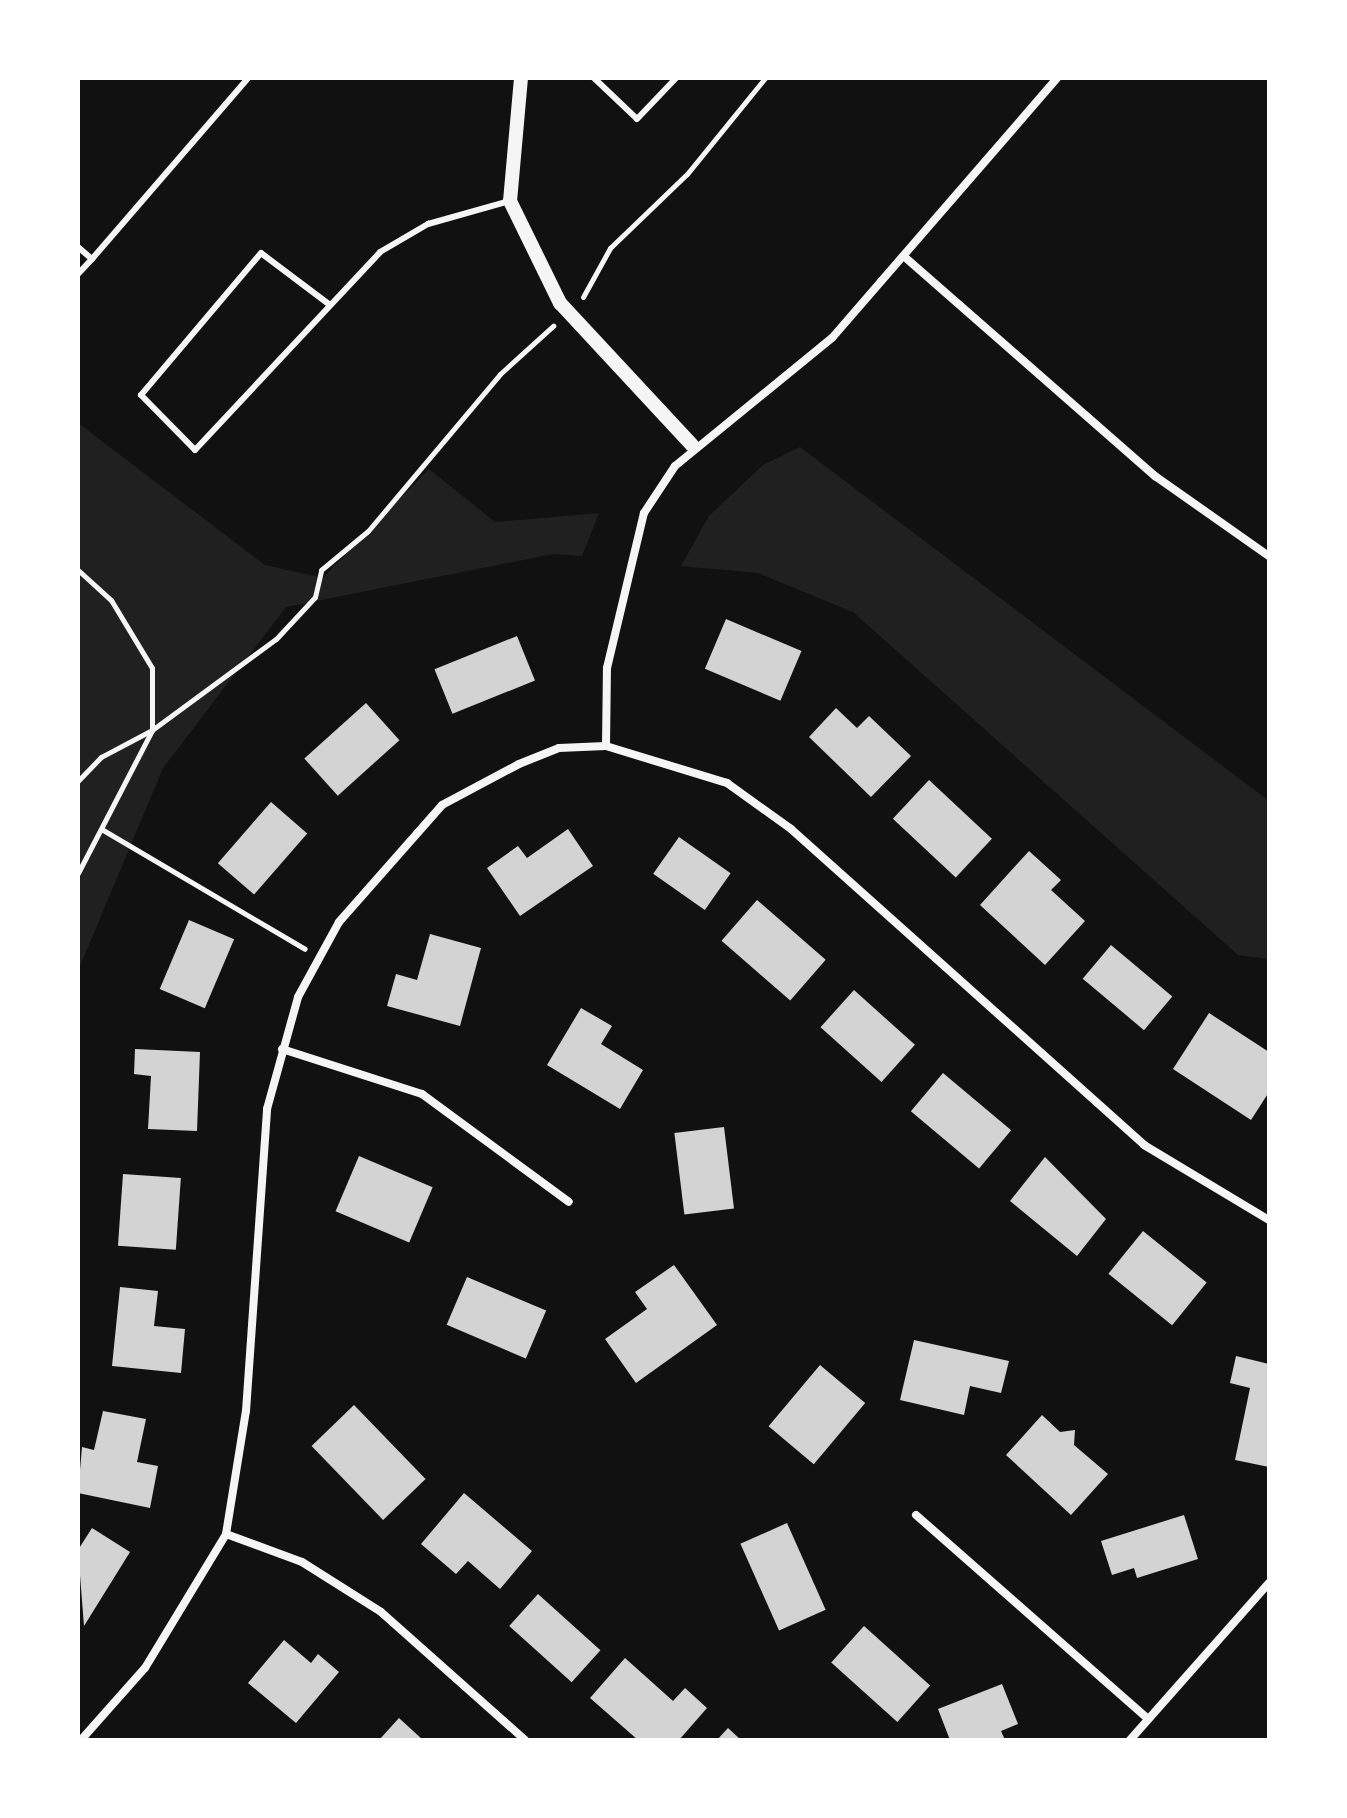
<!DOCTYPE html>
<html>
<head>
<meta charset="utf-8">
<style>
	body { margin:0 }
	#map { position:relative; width:1347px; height:1818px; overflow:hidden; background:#111; font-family:"Fira Sans Condensed",sans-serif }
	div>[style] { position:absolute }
	.green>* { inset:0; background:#202020 }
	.building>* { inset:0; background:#d3d3d3; transform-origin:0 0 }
	.path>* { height:5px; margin:-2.5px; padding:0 2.5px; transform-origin:2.5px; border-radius:2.5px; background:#f5f5f5 }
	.service>* { height:6px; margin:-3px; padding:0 3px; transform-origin:3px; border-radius:3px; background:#f5f5f5 }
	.minor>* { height:8px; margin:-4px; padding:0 4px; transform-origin:4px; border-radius:4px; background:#f5f5f5 }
	.tertiary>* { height:14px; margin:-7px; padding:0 7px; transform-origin:7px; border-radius:7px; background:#f5f5f5 }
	span { translate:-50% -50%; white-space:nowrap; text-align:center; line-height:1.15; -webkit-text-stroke:8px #fff; paint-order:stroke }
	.frame { position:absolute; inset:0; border:80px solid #fff; pointer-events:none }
</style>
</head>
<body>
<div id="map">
	<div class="green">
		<div style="clip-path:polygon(78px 423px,265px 565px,323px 578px,429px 469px,495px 522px,599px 513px,582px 556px,553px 554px,286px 607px,163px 768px,78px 971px)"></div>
		<div style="clip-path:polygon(800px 447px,1269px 801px,1269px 959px,1238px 955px,853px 612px,758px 573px,681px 566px,709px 516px,763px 465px)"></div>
	</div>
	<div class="building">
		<div style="left:726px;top:619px;width:82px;height:54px;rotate:23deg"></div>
		<div style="left:517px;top:636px;width:48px;height:89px;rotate:68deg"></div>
		<div style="left:366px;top:703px;width:50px;height:83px;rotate:48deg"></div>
		<div style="clip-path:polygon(836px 708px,857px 728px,869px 716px,911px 756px,871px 797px,809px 737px)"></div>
		<div style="left:929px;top:780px;width:86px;height:53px;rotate:43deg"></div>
		<div style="left:271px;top:802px;width:48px;height:81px;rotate:41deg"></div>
		<div style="clip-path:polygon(568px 829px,593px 866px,520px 916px,487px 868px,518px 846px,527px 858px)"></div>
		<div style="left:679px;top:837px;width:63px;height:45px;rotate:35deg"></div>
		<div style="clip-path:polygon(1029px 851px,1061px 880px,1051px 890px,1085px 921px,1045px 965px,980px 905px)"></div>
		<div style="left:757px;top:900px;width:91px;height:54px;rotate:41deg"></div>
		<div style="left:189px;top:920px;width:49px;height:75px;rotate:23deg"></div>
		<div style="clip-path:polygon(430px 934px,481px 948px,460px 1026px,387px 1006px,396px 974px,417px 980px)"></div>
		<div style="left:1111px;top:945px;width:80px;height:44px;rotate:40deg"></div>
		<div style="left:854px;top:990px;width:82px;height:50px;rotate:42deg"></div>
		<div style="clip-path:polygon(581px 1008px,612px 1026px,601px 1044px,643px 1070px,620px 1109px,547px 1065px)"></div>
		<div style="clip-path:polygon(1209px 1013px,1269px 1052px,1269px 1092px,1251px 1120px,1173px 1069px)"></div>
		<div style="clip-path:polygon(135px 1049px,200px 1052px,197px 1131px,148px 1129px,151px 1076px,134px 1074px)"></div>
		<div style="left:943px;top:1073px;width:89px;height:50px;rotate:40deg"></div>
		<div style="left:724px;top:1127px;width:82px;height:50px;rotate:83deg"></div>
		<div style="left:359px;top:1156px;width:80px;height:60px;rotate:23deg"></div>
		<div style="clip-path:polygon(1045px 1157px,1106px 1219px,1077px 1256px,1010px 1201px)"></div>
		<div style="left:123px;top:1174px;width:58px;height:72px;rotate:4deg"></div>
		<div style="left:1143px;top:1231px;width:82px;height:55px;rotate:39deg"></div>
		<div style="clip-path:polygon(674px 1265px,717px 1325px,636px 1383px,605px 1339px,647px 1309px,635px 1292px)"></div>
		<div style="left:467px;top:1277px;width:86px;height:52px;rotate:23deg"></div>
		<div style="clip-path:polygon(120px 1287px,158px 1291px,154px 1326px,185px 1329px,181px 1373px,112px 1366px)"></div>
		<div style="clip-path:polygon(914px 1340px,1009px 1361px,1001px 1393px,970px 1386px,964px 1415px,900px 1400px)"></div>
		<div style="clip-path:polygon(1236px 1356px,1269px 1364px,1269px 1467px,1235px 1460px,1250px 1388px,1230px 1383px)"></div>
		<div style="left:820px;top:1365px;width:59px;height:80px;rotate:40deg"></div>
		<div style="left:354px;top:1405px;width:103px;height:59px;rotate:46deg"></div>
		<div style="clip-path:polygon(103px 1411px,146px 1419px,137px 1462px,158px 1466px,150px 1508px,78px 1493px,82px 1447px,94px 1450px)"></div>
		<div style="clip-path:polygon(1042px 1415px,1060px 1432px,1075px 1430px,1074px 1445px,1108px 1474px,1071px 1515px,1006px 1455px)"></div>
		<div style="clip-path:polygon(464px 1493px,532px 1551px,500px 1589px,468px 1561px,456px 1574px,421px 1544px)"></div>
		<div style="clip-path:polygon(1184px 1515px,1198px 1559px,1137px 1578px,1134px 1568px,1112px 1575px,1101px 1541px)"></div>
		<div style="left:787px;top:1523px;width:95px;height:51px;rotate:66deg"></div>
		<div style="clip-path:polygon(92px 1528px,130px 1552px,84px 1626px,78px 1550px)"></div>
		<div style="left:538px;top:1594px;width:84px;height:43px;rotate:42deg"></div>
		<div style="left:864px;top:1626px;width:89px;height:49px;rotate:42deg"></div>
		<div style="clip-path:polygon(284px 1640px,311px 1663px,318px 1654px,339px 1672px,296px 1723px,248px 1683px)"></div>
		<div style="clip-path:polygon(625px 1658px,673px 1701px,685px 1688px,707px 1708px,679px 1740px,638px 1740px,590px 1698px)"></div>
		<div style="clip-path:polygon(1002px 1684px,1018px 1724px,1001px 1731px,1005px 1740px,950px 1740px,938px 1709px)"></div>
		<div style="clip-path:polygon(399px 1718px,423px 1740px,379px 1740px)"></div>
		<div style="clip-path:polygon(728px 1728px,741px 1740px,717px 1740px)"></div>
	</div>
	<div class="path">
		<div style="left:583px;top:297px;width:56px;rotate:-61.1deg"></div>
		<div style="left:610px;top:248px;width:107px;rotate:-43.9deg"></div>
		<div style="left:687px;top:174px;width:124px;rotate:-50.9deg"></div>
		<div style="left:78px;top:570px;width:45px;rotate:42.3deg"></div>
		<div style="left:111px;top:600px;width:79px;rotate:58.9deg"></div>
		<div style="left:152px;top:668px;width:62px;rotate:90deg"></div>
		<div style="left:152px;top:730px;width:58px;rotate:152.1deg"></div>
		<div style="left:101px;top:757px;width:33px;rotate:134deg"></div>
		<div style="left:103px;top:830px;width:234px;rotate:30.5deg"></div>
		<div style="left:78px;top:873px;width:161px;rotate:-62.6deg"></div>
		<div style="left:152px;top:730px;width:154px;rotate:-36.3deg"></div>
		<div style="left:276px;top:639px;width:57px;rotate:-47.1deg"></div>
		<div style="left:315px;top:597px;width:28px;rotate:-77deg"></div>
		<div style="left:321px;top:570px;width:61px;rotate:-39.7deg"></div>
		<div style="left:368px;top:531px;width:205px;rotate:-49.9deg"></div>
		<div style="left:500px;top:374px;width:72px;rotate:-42.2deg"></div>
	</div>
	<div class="service">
		<div style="left:594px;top:78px;width:59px;rotate:43.6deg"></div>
		<div style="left:637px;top:119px;width:57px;rotate:-46.4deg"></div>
		<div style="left:78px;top:247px;width:18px;rotate:41deg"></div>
		<div style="left:92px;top:259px;width:239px;rotate:-49.2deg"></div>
		<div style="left:78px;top:274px;width:21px;rotate:-47deg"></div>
		<div style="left:330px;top:305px;width:86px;rotate:-143deg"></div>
		<div style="left:261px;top:253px;width:186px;rotate:130.2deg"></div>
		<div style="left:141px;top:395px;width:77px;rotate:45.5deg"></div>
		<div style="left:195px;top:450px;width:271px;rotate:-46.9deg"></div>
		<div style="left:380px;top:252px;width:56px;rotate:-30.3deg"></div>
		<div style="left:428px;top:224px;width:85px;rotate:-15.7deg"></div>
	</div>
	<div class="minor">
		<div style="left:907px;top:259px;width:330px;rotate:41.2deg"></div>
		<div style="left:1155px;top:476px;width:139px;rotate:35.1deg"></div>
		<div style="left:606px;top:746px;width:78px;rotate:-89.3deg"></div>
		<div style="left:607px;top:668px;width:159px;rotate:-76.6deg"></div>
		<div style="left:644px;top:513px;width:56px;rotate:-56.6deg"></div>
		<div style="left:675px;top:466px;width:203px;rotate:-39.2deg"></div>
		<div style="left:832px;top:338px;width:344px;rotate:-49.1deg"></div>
		<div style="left:282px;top:1049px;width:147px;rotate:17.8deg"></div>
		<div style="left:422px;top:1094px;width:182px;rotate:36.3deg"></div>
		<div style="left:916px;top:1515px;width:309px;rotate:41.3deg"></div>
		<div style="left:226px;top:1534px;width:81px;rotate:20.2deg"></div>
		<div style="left:302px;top:1562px;width:93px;rotate:32.3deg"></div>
		<div style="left:381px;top:1612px;width:193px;rotate:41.6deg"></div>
		<div style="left:81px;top:1740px;width:96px;rotate:-48.4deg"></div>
		<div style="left:145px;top:1668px;width:157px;rotate:-58.8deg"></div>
		<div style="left:226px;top:1534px;width:125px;rotate:-80.8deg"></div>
		<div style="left:246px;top:1411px;width:303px;rotate:-86deg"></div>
		<div style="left:267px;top:1109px;width:116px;rotate:-74.5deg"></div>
		<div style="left:298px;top:997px;width:85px;rotate:-61.3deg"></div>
		<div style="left:339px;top:922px;width:156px;rotate:-48.6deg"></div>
		<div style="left:442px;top:805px;width:87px;rotate:-28deg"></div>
		<div style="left:519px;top:764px;width:43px;rotate:-21.8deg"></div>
		<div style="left:559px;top:748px;width:47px;rotate:-2.4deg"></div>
		<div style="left:606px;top:746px;width:127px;rotate:17deg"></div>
		<div style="left:727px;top:783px;width:79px;rotate:35.7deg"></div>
		<div style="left:791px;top:829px;width:474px;rotate:41.8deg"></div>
		<div style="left:1144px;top:1145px;width:146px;rotate:31deg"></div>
		<div style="left:1130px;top:1740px;width:210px;rotate:-48.5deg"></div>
	</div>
	<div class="tertiary">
		<div style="left:521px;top:78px;width:123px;rotate:95.1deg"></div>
		<div style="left:510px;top:201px;width:114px;rotate:63.9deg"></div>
		<div style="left:560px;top:303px;width:194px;rotate:47.1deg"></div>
	</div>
	<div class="frame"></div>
</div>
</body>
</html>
